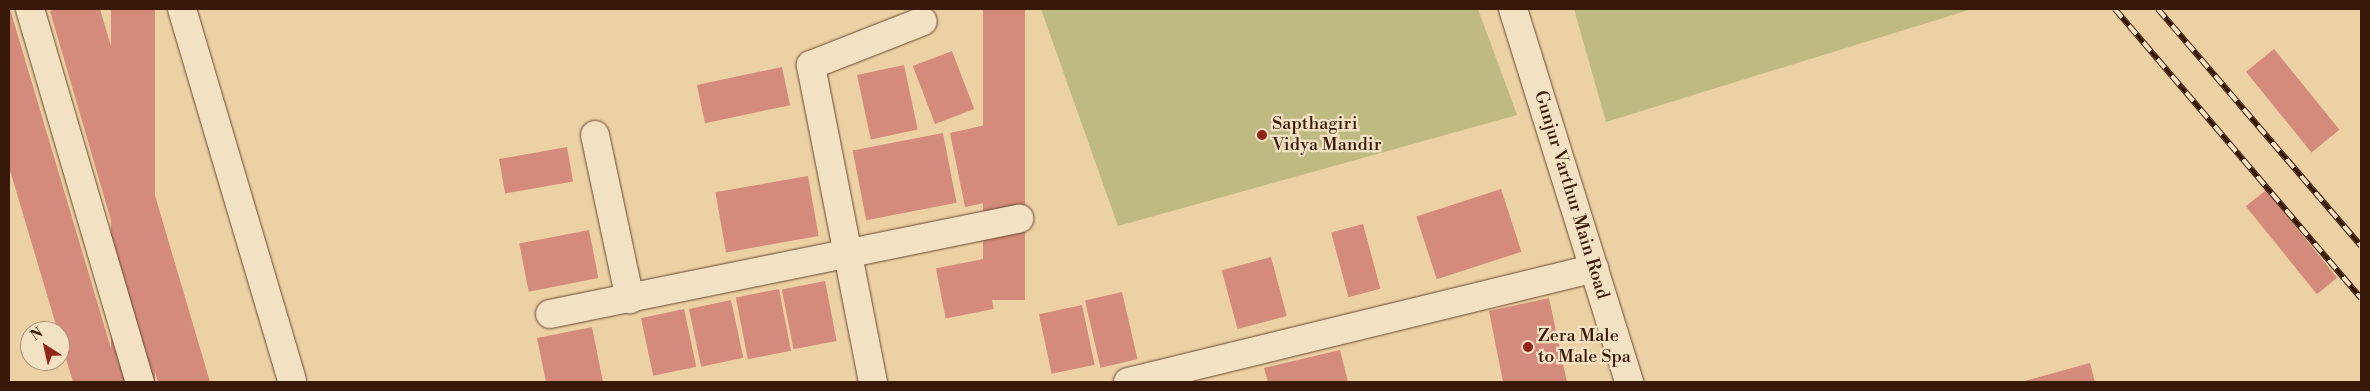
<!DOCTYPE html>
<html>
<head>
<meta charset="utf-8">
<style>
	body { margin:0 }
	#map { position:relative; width:2370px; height:391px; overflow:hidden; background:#ecd1a4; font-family:"Libre Bodoni",serif }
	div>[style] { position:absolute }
	.green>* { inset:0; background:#beba82 }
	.building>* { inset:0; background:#d48b7c; transform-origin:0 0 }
	.roads { filter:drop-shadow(0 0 1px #65472f) drop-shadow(0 0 1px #65472f) }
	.minor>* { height:28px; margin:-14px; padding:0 14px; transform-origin:14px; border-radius:14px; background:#f3e1c4 }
	.secondary>* { height:28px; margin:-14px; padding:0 14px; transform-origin:14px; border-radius:14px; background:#f3e1c4 }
	.rail>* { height:5.5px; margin-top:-2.75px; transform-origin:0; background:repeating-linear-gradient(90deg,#f3e1c4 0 11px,#381908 0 22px); box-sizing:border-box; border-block:1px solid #381908 }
	.dots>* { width:14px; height:14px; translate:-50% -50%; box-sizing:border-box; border:2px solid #f3e1c4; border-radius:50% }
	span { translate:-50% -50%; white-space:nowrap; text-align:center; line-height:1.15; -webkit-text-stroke:4.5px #f3e1c4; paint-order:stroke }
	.poi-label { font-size:18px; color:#381908 }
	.left { translate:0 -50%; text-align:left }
	.street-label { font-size:18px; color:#381908 }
	.frame { position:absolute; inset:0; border:10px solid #381908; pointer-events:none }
	.north { position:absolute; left:20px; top:321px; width:50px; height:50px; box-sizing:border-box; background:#f3e1c4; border:1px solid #a89179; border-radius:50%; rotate:325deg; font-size:14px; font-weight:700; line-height:20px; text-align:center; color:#381908 }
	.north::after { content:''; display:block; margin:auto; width:18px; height:22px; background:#8f2418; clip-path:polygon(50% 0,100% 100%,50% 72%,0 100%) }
</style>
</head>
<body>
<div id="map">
	<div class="green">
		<div style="clip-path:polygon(1041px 9px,1478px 9px,1517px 115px,1118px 226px)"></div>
		<div style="clip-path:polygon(1574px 9px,1972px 9px,1606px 122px)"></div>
	</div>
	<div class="building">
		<div style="clip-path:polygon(9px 9px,10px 9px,121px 382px,73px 382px,9px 167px)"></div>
		<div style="clip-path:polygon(56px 9px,100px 9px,210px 382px,158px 382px,50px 11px)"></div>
		<div style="left:111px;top:9px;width:44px;height:389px"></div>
		<div style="left:983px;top:9px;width:42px;height:291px"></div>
		<div style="left:2274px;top:49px;width:104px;height:36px;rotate:51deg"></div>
		<div style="left:952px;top:51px;width:62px;height:42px;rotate:69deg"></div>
		<div style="left:904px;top:65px;width:66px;height:48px;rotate:78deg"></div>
		<div style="left:782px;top:67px;width:39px;height:87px;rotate:78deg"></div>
		<div style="clip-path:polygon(990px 124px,994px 141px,1001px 140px,1018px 196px,965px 207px,950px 133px)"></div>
		<div style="left:943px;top:133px;width:71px;height:92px;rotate:79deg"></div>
		<div style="left:567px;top:147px;width:35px;height:69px;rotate:80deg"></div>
		<div style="left:808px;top:176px;width:61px;height:94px;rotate:80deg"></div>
		<div style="left:1501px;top:189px;width:66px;height:89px;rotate:72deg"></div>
		<div style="left:2266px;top:190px;width:113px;height:26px;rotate:51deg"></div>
		<div style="left:1363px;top:224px;width:67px;height:33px;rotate:75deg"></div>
		<div style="left:589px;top:230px;width:49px;height:71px;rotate:79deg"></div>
		<div style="left:1271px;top:257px;width:61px;height:51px;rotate:75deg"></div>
		<div style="left:984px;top:259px;width:51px;height:49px;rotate:79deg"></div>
		<div style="left:825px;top:281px;width:61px;height:44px;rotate:79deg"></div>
		<div style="left:779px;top:289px;width:63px;height:44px;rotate:79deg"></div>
		<div style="left:1122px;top:292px;width:69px;height:38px;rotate:77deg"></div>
		<div style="clip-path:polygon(1549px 298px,1567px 382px,1503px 382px,1489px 311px)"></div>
		<div style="left:731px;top:300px;width:59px;height:43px;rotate:78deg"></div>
		<div style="left:1082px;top:305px;width:61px;height:44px;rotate:78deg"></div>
		<div style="left:684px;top:309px;width:59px;height:44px;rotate:78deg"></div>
		<div style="clip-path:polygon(592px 327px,603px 382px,546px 382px,537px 338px)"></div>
		<div style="clip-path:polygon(1340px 350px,1348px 382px,1268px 382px,1264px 368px)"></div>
		<div style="clip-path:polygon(2090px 363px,2095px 382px,2021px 382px)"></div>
	</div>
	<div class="roads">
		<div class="minor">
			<div style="left:30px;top:9px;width:389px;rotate:73.6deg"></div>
			<div style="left:182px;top:9px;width:387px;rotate:73.5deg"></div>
			<div style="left:595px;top:135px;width:168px;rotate:78deg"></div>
			<div style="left:550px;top:314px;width:479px;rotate:-11.5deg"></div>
			<div style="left:873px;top:382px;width:323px;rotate:-101.1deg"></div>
			<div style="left:811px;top:65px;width:120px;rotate:-21.4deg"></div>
			<div style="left:1128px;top:382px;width:480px;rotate:-13.7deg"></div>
		</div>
		<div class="secondary">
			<div style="left:1513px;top:9px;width:391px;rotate:72.7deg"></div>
		</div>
	</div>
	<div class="rail">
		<div style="left:2115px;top:9px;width:380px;rotate:49.6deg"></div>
		<div style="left:2158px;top:9px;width:312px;rotate:49.4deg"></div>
	</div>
	<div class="dots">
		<div style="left:1262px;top:135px;background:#8f2418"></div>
		<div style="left:1528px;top:347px;background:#8f2418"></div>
	</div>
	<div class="poi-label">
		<span class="left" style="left:1272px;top:135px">Sapthagiri<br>Vidya Mandir</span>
		<span class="left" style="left:1538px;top:347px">Zera Male<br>to Male Spa</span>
	</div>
	<div class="street-label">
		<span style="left:1571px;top:195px;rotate:73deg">Gunjur Varthur Main Road</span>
	</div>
	<div class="frame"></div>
	<div class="north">N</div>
</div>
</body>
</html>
